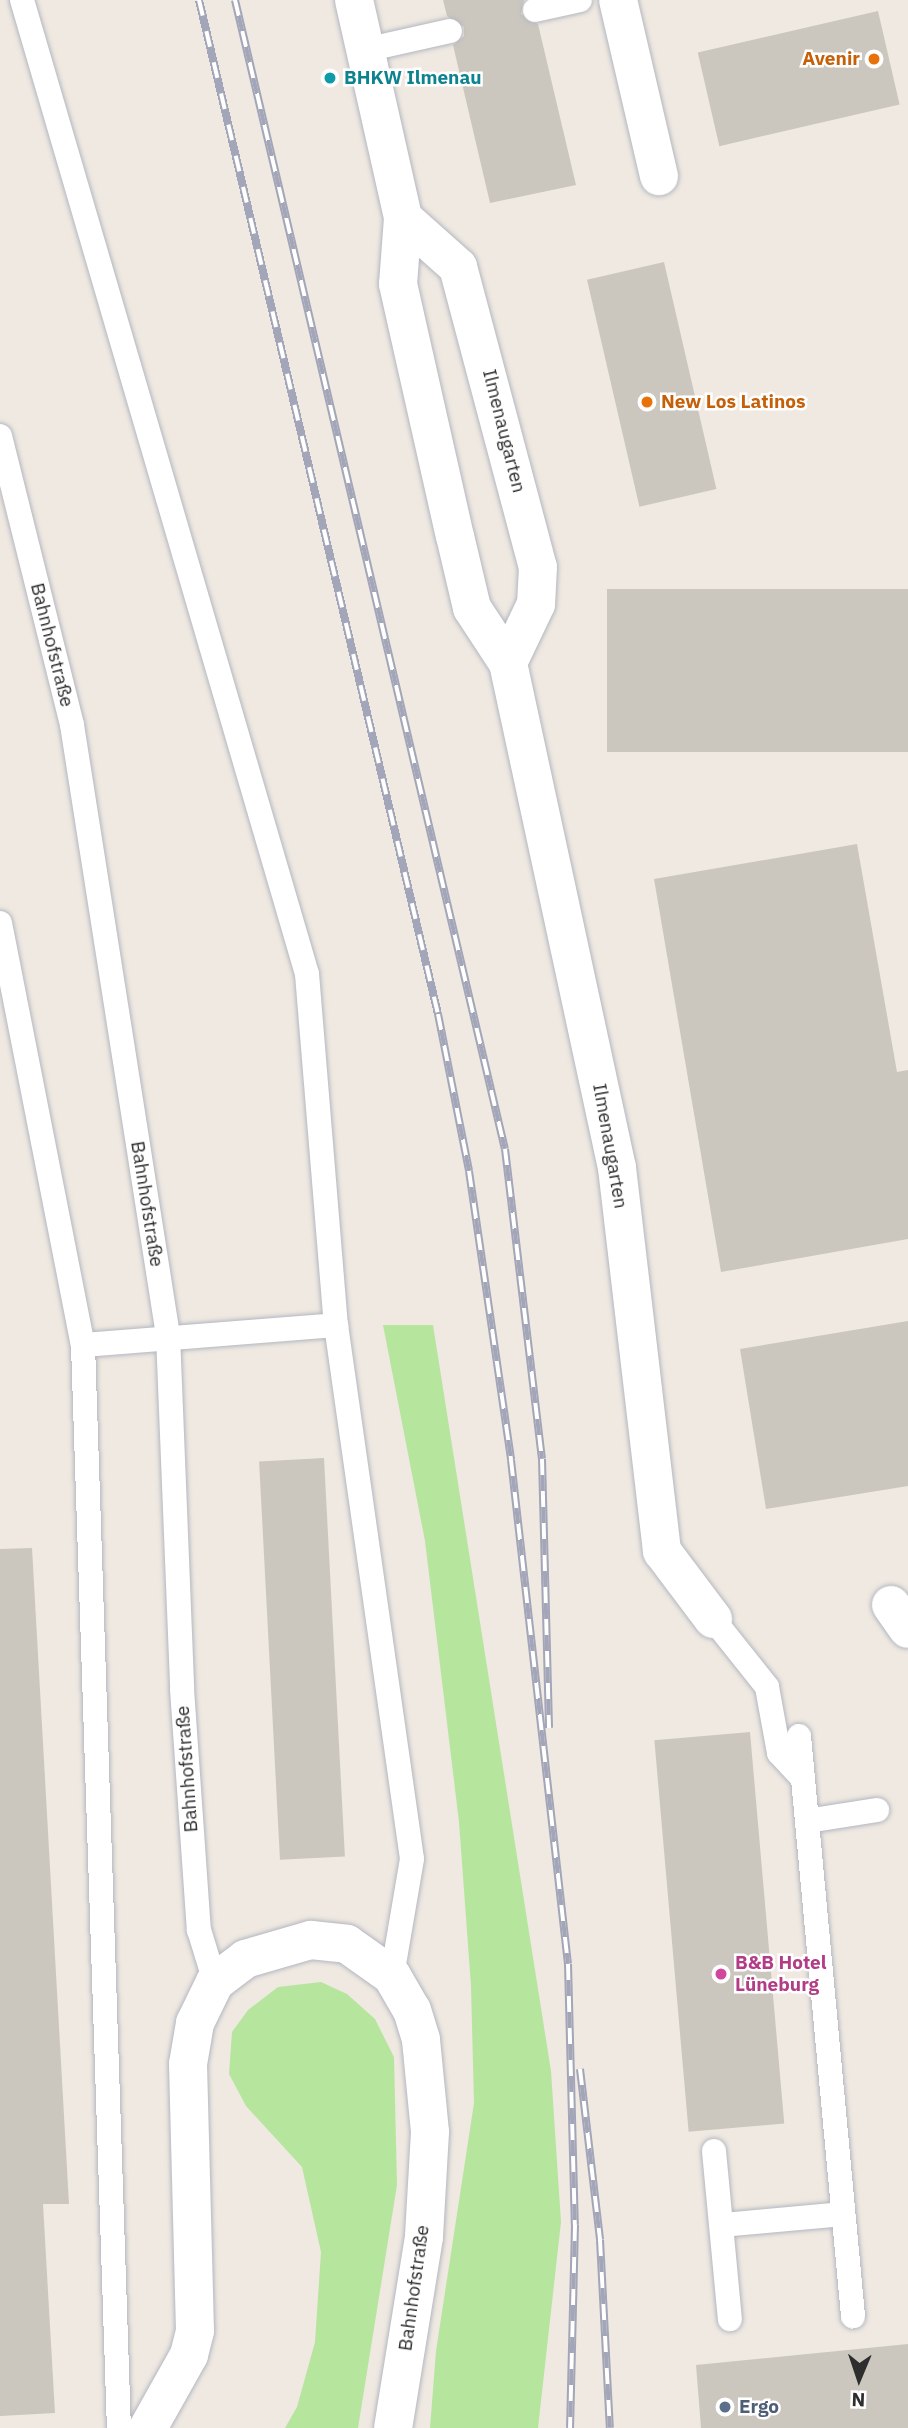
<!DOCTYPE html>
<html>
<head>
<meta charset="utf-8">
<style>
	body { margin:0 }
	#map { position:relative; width:908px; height:2428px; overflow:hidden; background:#efe9e1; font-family:"IBM Plex Sans",sans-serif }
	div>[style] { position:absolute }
	.green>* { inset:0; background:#b6e59e }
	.building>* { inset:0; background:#cbc7bf; transform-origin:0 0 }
	.roads { filter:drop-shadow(0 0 2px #b4b7c1) drop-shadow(0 0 2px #b4b7c1) }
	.service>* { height:24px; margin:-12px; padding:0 12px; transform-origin:12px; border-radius:12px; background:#fff }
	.minor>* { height:38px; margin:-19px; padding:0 19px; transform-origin:19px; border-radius:19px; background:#fff }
	.rail>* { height:8px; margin-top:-4px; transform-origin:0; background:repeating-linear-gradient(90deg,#fff 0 16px,#a3a6b8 0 32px); box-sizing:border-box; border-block:2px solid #a3a6b8 }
	.dots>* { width:19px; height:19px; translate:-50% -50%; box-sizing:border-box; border:4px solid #fff; border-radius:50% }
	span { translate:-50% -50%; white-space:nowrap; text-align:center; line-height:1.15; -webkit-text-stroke:5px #fff; paint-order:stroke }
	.food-label { font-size:19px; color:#c56008; font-weight:700 }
	.right { translate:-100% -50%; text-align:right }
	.left { translate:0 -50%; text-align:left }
	.culture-label { font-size:19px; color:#0d838f; font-weight:700 }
	.street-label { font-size:19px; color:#2e2e2e }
	.hotel-label { font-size:19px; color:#b23c85; font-weight:700 }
	.service-label { font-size:19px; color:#4e5e75; font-weight:700 }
	.north { position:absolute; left:824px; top:2344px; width:70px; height:70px; -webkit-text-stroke:5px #fff; paint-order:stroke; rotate:182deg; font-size:19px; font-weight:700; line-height:28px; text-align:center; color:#2e2e2e }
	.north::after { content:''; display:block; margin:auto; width:24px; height:32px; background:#2e2e2e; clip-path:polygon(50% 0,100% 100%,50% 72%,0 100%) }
</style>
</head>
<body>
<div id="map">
	<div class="green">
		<div style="clip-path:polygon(383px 1325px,433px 1325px,551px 2071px,561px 2222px,538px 2428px,430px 2428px,436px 2351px,474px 2103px,471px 1986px,459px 1822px,425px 1541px)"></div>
		<div style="clip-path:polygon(321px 1982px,347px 1994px,375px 2019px,394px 2057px,397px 2185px,358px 2428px,285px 2428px,297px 2407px,315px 2342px,321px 2252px,302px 2167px,246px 2106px,229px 2074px,232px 2032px,248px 2010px,278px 1987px)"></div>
	</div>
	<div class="building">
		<div style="clip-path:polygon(443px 0,524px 0,521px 14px,538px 24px,576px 185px,490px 203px,453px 45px,464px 36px,464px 27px,447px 16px)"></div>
		<div style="left:878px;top:11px;width:96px;height:185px;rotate:77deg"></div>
		<div style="left:664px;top:262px;width:233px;height:79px;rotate:77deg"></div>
		<div style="left:908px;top:589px;width:163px;height:301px;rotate:90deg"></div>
		<div style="clip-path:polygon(857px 844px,897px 1072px,908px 1070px,908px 1239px,721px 1272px,654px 879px)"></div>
		<div style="clip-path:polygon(908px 1321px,908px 1486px,766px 1509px,740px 1349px)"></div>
		<div style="left:324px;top:1458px;width:399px;height:65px;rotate:87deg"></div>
		<div style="clip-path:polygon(32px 1548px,69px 2204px,43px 2204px,55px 2413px,0 2416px,0 1549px)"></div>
		<div style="left:750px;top:1732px;width:393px;height:96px;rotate:85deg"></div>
		<div style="clip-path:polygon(908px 2344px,908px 2428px,701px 2428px,696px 2365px)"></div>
	</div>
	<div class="roads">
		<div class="service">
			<div style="left:22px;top:0;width:1015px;rotate:73.69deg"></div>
			<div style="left:307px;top:974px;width:352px;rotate:85.3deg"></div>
			<div style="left:336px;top:1325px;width:539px;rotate:81.9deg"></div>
			<div style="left:412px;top:1859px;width:119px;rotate:99.7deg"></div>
			<div style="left:535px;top:10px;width:46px;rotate:-12.5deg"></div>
			<div style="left:365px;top:50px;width:87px;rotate:-12.6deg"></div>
			<div style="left:0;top:436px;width:298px;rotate:76deg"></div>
			<div style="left:72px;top:725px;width:618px;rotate:81.06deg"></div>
			<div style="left:168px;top:1335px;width:354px;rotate:87.7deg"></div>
			<div style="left:182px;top:1689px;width:242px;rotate:86deg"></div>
			<div style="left:199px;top:1930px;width:54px;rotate:72.9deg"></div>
			<div style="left:0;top:923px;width:430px;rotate:78.9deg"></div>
			<div style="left:83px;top:1345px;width:1084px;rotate:88.1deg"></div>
			<div style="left:83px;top:1345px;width:254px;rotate:-4.5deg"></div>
			<div style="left:713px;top:1619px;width:87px;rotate:51.5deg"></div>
			<div style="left:767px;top:1687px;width:67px;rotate:79.7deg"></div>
			<div style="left:779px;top:1753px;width:35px;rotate:47deg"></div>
			<div style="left:799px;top:1736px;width:583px;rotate:84.68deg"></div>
			<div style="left:807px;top:1821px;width:71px;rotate:-8.9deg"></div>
			<div style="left:714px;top:2151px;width:169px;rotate:84.6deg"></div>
			<div style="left:722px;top:2225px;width:121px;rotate:-5.2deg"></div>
		</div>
		<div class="minor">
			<div style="left:354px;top:0;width:223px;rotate:77.3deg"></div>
			<div style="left:403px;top:218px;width:66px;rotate:94.3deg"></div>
			<div style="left:398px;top:284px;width:258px;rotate:77.3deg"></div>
			<div style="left:455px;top:536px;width:74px;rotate:76.7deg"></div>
			<div style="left:472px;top:608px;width:66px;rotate:56.8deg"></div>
			<div style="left:508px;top:663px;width:517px;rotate:77.82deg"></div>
			<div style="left:617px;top:1168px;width:386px;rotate:83.3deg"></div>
			<div style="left:662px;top:1551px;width:85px;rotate:53.1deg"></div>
			<div style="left:618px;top:0;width:181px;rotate:76.9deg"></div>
			<div style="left:403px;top:218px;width:74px;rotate:41.7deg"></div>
			<div style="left:458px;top:267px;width:310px;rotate:75.1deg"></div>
			<div style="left:538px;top:567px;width:37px;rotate:93deg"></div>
			<div style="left:536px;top:604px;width:65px;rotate:115.4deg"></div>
			<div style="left:891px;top:1605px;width:29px;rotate:55deg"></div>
			<div style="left:148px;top:2428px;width:84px;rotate:-60.7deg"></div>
			<div style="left:189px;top:2355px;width:25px;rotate:-76deg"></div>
			<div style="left:195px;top:2331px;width:267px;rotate:-91.5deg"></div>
			<div style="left:188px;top:2064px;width:42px;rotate:-80.3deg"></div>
			<div style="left:195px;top:2023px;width:46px;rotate:-64deg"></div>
			<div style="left:215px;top:1982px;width:38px;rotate:-37deg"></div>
			<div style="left:245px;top:1959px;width:69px;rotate:-16.1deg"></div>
			<div style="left:311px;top:1940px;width:36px;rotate:6deg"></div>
			<div style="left:347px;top:1944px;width:55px;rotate:35.4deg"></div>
			<div style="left:392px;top:1976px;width:39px;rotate:60deg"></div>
			<div style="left:412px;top:2010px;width:31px;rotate:73deg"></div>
			<div style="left:421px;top:2040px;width:92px;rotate:84.4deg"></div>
			<div style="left:430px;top:2132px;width:105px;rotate:93.3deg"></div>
			<div style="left:424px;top:2237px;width:193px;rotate:99.2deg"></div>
		</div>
	</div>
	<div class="rail">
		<div style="left:199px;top:0;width:1042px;rotate:76.74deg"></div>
		<div style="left:438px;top:1014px;width:160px;rotate:78.8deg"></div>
		<div style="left:469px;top:1171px;width:292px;rotate:81.7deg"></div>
		<div style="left:511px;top:1460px;width:507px;rotate:83.55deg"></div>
		<div style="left:568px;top:1964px;width:261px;rotate:88.5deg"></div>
		<div style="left:575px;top:2225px;width:203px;rotate:91.4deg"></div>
		<div style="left:235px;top:0;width:1180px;rotate:76.78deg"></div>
		<div style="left:505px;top:1149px;width:312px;rotate:83.2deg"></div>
		<div style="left:542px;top:1459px;width:269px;rotate:88.5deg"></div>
		<div style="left:580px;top:2069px;width:172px;rotate:83.3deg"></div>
		<div style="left:600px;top:2240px;width:188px;rotate:87deg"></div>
	</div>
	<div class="dots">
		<div style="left:874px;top:59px;background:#e8710a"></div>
		<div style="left:330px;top:78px;background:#0f9aa8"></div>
		<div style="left:647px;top:402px;background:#e8710a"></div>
		<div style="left:721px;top:1974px;background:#d1479c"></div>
		<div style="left:725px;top:2407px;background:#5c6f8a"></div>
	</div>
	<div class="food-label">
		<span class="right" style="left:860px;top:59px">Avenir</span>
		<span class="left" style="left:661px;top:402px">New Los Latinos</span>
	</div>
	<div class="culture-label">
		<span class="left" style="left:344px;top:78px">BHKW Ilmenau</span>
	</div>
	<div class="street-label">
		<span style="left:504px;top:431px;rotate:76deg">Ilmenaugarten</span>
		<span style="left:52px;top:645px;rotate:76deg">Bahnhofstraße</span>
		<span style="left:610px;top:1146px;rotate:80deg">Ilmenaugarten</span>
		<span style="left:147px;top:1204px;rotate:81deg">Bahnhofstraße</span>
		<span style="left:187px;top:1769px;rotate:-94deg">Bahnhofstraße</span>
		<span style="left:414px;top:2288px;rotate:-82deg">Bahnhofstraße</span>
	</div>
	<div class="hotel-label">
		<span class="left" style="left:735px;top:1974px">B&amp;B Hotel<br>Lüneburg</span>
	</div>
	<div class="service-label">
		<span class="left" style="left:739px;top:2407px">Ergo</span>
	</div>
	<div class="north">N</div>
</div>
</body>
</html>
